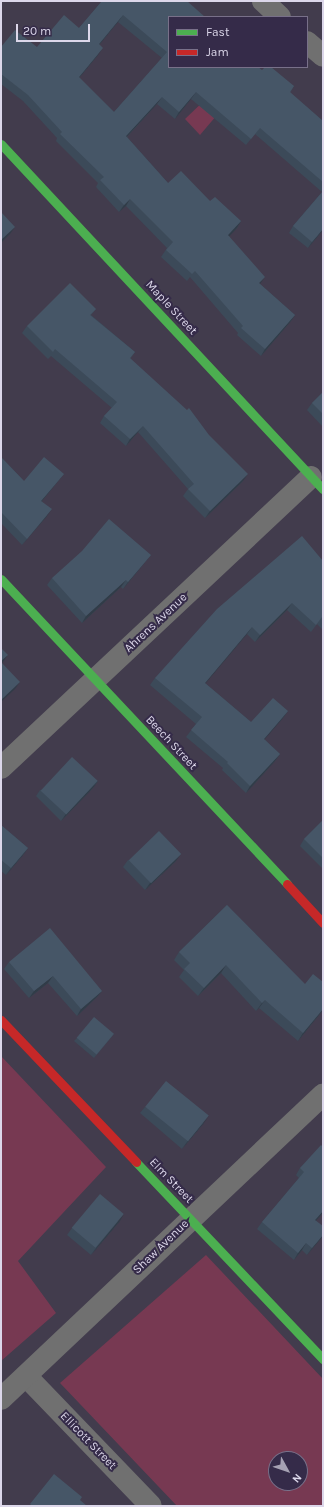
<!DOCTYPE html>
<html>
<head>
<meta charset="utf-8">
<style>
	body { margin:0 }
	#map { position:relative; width:324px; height:1507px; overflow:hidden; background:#423c4d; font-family:Karla,sans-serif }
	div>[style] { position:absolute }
	.green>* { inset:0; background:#773952 }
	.street>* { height:22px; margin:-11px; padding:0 11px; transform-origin:11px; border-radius:11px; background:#707070 }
	.fast>* { height:9px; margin:-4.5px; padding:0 4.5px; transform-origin:4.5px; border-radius:4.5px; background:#4caf50 }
	.jam>* { height:9px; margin:-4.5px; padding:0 4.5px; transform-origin:4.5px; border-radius:4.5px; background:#c62828 }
	.wall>* { inset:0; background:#3c4a59 }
	.shaded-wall>* { inset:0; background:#313c48 }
	.building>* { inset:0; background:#465667; transform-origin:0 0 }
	span { translate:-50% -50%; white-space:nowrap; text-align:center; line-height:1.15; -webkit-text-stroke:4px #352b49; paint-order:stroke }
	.street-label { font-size:12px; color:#dcd7ea }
	.frame { position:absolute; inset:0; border:2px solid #dcd7ea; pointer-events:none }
	.legend { position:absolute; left:168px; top:16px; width:140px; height:52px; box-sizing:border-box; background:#352b49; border:1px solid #787089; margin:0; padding:5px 7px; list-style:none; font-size:12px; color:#dcd7ea }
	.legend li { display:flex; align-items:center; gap:8px; height:20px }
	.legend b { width:20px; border:1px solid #787089 }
	.north { position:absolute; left:268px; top:1451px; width:40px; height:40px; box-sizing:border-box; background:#352b49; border:1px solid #787089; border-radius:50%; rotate:130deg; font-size:11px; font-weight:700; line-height:16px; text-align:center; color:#dcd7ea }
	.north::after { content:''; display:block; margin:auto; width:14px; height:18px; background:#a6a1b3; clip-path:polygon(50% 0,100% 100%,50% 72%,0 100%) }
	.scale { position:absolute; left:16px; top:24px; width:74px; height:18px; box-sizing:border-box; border:2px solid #dcd7ea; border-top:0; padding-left:5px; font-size:12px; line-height:14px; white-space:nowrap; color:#dcd7ea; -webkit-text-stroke:3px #352b49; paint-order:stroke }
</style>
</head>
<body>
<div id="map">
	<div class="green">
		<div style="clip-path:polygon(234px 95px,200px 135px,185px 119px,209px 96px)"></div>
		<div style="clip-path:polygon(1px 1056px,106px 1167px,18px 1261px,56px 1313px,1px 1361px)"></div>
		<div style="clip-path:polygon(evenodd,206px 1255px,323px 1379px,323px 1506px,177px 1506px,60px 1383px,206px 1255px,276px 1459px,300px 1459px,300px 1483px,276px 1483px,276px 1459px)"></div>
	</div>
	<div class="street">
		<div style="left:263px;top:1px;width:23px;rotate:43deg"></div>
		<div style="left:307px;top:42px;width:21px;rotate:41deg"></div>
		<div style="left:1px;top:768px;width:425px;rotate:-43.2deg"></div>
		<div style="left:26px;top:1376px;width:180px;rotate:46.1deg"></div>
		<div style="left:1px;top:1399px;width:443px;rotate:-43.4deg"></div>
	</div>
	<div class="fast">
		<div style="left:1px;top:144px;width:472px;rotate:47deg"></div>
		<div style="left:1px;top:579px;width:418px;rotate:46.8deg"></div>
		<div style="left:136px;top:1162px;width:272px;rotate:46.5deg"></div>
	</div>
	<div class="jam">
		<div style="left:287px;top:884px;width:53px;rotate:47.3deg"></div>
		<div style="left:1px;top:1020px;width:196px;rotate:46.4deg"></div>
	</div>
	<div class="wall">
		<div style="clip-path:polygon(evenodd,102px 1px,169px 17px,262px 70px,294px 86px,290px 93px,323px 121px,323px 230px,308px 248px,289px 233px,293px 226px,322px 192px,255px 134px,246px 145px,191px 99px,175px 119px,157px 104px,127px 137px,168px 183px,210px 201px,241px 221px,237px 228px,229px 236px,260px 284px,295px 315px,291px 321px,261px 356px,237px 335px,238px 333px,190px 277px,187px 281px,161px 257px,167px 248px,126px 206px,119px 212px,96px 187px,98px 183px,56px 141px,57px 138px,23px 101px,1px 84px,1px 47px,37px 47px,79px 28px,102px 1px,118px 22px,162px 58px,114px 112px,79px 78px,98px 55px,99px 45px,118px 22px)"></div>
		<div style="clip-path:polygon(96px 309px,91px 315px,135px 352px,130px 359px,243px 481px,205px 518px,183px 496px,188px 489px,138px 432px,126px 446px,100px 423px,104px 416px,112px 408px,51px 356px,48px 359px,22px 333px,27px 326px)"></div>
		<div style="clip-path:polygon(323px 392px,323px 427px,307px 410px,312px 403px)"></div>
		<div style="clip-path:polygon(1px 457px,24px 481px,64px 474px,59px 480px,42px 501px,47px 516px,22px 545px,1px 523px)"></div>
		<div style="clip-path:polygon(151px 555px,146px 561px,123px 589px,121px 587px,82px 623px,47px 585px,52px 578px)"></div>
		<div style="clip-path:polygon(323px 561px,323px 630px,317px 624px,311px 632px,287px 610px,255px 642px,247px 634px,205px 683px,251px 722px,288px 711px,283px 718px,264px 739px,280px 754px,275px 761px,246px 793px,222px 770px,223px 768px,186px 737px,196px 724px,150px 685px,155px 678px)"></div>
		<div style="clip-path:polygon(98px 781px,93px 788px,61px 821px,36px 796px,40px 790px)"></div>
		<div style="clip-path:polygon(323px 820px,323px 869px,300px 846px,304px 839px)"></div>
		<div style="clip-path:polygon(1px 825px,28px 848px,23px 855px,6px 875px,1px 871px)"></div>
		<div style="clip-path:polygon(128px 860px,176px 861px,145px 890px,123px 867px)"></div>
		<div style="clip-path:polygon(227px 905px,323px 1010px,298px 1041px,259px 1008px,256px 1011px,221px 973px,198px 996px,179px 977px,184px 970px,174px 960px,179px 952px)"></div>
		<div style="clip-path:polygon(9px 962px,102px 991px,97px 997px,77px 1016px,48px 983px,29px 998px,4px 969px)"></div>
		<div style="clip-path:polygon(114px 1034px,94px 1058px,74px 1041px,77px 1038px)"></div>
		<div style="clip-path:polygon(145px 1107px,204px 1123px,182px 1149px,140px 1113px)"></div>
		<div style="clip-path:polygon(323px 1147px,323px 1213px,316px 1220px,322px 1237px,307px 1255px,302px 1250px,294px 1260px,257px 1229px,262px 1222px,299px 1178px,296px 1175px,300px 1168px)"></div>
		<div style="clip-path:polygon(120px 1221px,91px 1255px,67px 1235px,72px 1228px)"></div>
	</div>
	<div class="shaded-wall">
		<div style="clip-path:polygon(123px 15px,118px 22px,94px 51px,99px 44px)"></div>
		<div style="clip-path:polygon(103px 48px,98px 55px,74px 84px,79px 77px)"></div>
		<div style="clip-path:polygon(196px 92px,191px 99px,175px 119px,179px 112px)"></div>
		<div style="clip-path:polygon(162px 97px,157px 104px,121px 143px,126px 136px)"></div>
		<div style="clip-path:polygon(130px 199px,126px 206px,119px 212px,124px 205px)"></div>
		<div style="clip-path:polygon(241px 221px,237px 228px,224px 242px,228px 235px)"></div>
		<div style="clip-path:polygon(15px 227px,10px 234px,1px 243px,1px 240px)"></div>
		<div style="clip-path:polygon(323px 229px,323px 230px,308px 248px,312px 242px)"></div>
		<div style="clip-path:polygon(265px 277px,260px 284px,259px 283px)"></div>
		<div style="clip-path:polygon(295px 315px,291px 321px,261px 356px,265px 349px)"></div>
		<div style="clip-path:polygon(143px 426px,138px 432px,126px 446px,130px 439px)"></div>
		<div style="clip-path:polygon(64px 474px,59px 480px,37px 507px,41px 501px)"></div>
		<div style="clip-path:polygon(248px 474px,243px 481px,205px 518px,210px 511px)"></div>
		<div style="clip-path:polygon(52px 509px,47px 516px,22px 545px)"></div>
		<div style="clip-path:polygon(151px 555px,146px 561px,123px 589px,128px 582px)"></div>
		<div style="clip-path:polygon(126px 580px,121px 587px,82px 623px,86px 616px)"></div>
		<div style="clip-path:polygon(292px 603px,287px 610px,255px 642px,260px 635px)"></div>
		<div style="clip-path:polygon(252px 627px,247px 634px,200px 690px,205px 683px)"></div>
		<div style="clip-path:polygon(8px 655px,3px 662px,1px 664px,1px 661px)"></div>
		<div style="clip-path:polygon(20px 682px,15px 689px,1px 702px,1px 700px)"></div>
		<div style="clip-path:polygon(288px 711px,283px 718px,259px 746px,264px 739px)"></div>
		<div style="clip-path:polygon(280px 754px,275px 761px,246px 793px,250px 786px)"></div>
		<div style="clip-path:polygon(98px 781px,93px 788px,61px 821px,66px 814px)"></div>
		<div style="clip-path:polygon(28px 848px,23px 855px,6px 875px,11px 868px)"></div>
		<div style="clip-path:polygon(181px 854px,176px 861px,145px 890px,150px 883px)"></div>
		<div style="clip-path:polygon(226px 965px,221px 973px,198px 996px,204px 988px)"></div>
		<div style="clip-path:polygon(53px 976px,48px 983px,29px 998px,34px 991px)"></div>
		<div style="clip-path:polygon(102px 991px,97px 997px,77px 1016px,81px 1009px)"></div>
		<div style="clip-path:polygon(265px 1000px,259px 1008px,256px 1011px,262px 1003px)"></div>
		<div style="clip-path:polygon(323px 1009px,323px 1010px,298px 1041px,303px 1033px)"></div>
		<div style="clip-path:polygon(209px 1116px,204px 1123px,182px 1149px,187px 1142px)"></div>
		<div style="clip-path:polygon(323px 1211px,323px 1213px,310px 1227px,315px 1220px)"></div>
		<div style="clip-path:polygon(124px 1214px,120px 1221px,91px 1255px,96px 1248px)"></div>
		<div style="clip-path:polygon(323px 1235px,323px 1236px,307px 1255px,312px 1248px)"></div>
		<div style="clip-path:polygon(306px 1243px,302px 1250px,294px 1260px,298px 1253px)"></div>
	</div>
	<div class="building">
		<div style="clip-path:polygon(evenodd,102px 1px,187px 1px,205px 17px,169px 17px,169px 67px,258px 67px,262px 70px,265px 67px,271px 67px,294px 86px,290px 92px,323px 121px,323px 182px,260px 128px,251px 139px,196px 92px,179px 112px,162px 97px,126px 136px,168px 183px,181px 171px,210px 201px,215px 197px,241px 221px,228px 235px,265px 277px,259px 283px,295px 315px,265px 349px,241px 328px,243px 326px,195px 271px,192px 274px,166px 250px,173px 242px,130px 199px,124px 205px,100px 180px,104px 177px,60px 134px,62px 132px,28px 95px,1px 74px,1px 47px,15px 30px,37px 47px,64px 15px,79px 28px,102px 1px,123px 15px,167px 52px,114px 112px,79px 77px,103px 48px,99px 44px,123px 15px)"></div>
		<div style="clip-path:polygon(323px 191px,323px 229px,312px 242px,293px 226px)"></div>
		<div style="clip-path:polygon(1px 212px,15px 227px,1px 240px)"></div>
		<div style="clip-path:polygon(70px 283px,96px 309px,90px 315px,135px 352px,130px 358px,187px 410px,189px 408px,209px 435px,248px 474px,210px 511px,188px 489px,194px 484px,143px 426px,130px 439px,104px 416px,117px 402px,55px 349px,53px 352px,27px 326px)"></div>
		<div style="clip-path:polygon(323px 392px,323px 414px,312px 403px)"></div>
		<div style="clip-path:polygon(1px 457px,24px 481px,44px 457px,64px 474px,41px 501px,52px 509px,27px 539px,1px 512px)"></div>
		<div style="clip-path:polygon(109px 519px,151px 555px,128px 582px,126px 580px,86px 616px,52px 578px,82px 551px)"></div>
		<div style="clip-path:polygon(302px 536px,323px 561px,323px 618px,322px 617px,316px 625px,292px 603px,260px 635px,252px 627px,205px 683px,251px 722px,273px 698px,288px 711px,264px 739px,280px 754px,250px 786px,227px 763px,228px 762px,191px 730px,202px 717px,155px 678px,217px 609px)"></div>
		<div style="clip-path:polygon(1px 648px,8px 655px,1px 661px)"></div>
		<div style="clip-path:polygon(1px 662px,20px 682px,1px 700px)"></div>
		<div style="left:72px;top:757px;width:35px;height:46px;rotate:43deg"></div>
		<div style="clip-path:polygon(323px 820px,323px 858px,304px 839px)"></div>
		<div style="clip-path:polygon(1px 825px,28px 848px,11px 868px,1px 860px)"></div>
		<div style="left:159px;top:831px;width:32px;height:42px;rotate:46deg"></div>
		<div style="clip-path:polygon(227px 905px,305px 984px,313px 974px,323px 982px,323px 1009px,303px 1033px,265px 1000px,262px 1003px,226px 965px,204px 988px,184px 969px,190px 963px,179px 952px)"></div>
		<div style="clip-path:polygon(50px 928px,102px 991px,81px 1009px,53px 976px,34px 991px,9px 962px)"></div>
		<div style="left:94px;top:1017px;width:26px;height:27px;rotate:40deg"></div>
		<div style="left:166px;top:1081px;width:55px;height:33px;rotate:39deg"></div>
		<div style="clip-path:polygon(321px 1145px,323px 1147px,323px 1211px,315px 1220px,323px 1226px,323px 1235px,312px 1248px,306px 1243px,298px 1253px,262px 1222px,304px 1172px,300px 1168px)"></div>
		<div style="left:100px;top:1194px;width:31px;height:44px;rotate:40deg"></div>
		<div style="clip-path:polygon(54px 1474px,82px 1497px,80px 1500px,87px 1506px,32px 1506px,30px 1504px)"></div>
	</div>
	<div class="street-label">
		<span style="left:171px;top:308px;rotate:47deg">Maple Street</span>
		<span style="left:156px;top:623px;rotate:-43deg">Ahrens Avenue</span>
		<span style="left:171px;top:743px;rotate:47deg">Beech Street</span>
		<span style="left:171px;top:1181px;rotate:46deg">Elm Street</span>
		<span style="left:161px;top:1247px;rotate:-44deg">Shaw Avenue</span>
		<span style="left:88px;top:1441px;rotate:46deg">Ellicott Street</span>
	</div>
	<div class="frame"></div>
	<ul class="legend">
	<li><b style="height:5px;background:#4caf50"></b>Fast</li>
	<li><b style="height:5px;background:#c62828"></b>Jam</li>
	</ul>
	<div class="north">N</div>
	<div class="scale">20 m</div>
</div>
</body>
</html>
